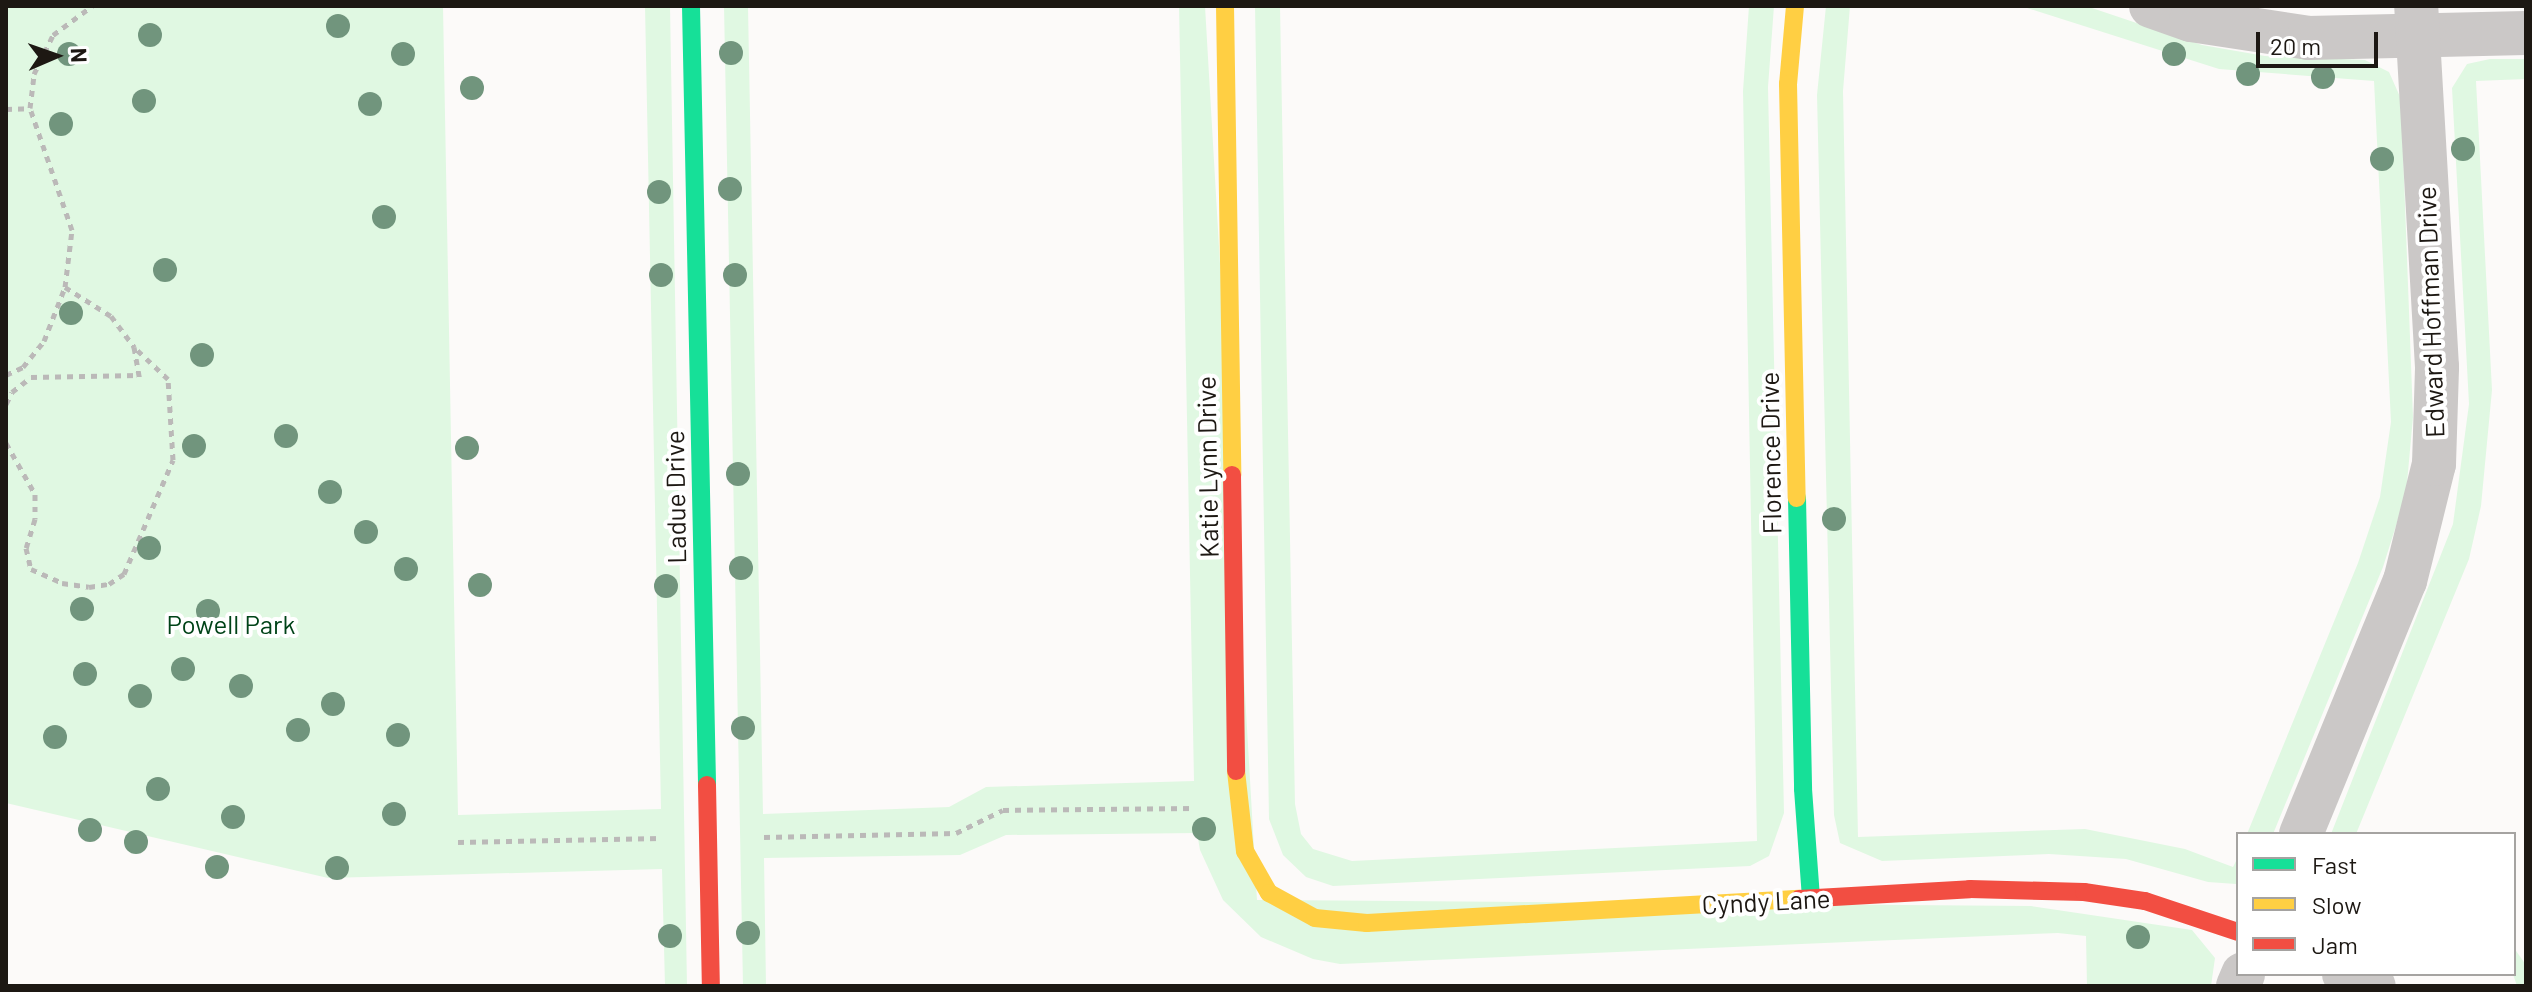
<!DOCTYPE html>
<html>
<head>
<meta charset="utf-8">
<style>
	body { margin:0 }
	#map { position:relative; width:2532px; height:992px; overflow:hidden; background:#fcfaf9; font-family:Barlow,sans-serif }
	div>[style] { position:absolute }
	.green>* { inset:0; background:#e0f8e2 }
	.path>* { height:5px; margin-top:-2.5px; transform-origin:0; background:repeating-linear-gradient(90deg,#bbb9b8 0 6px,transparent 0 12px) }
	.street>* { height:44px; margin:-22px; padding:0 22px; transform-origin:22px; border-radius:22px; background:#cbc8c7 }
	.fast>* { height:18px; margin:-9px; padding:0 9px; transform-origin:9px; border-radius:9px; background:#16e098 }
	.slow>* { height:18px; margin:-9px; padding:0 9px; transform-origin:9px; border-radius:9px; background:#ffcf43 }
	.jam>* { height:18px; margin:-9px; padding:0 9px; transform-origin:9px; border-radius:9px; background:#f24e42 }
	.trees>* { width:24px; height:24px; margin:-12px; border-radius:50%; background:#71957d }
	span { translate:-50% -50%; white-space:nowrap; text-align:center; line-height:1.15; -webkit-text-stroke:8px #fff; paint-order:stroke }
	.street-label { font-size:26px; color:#1d1813 }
	.park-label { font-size:26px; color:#004318 }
	.frame { position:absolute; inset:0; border:8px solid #1d1813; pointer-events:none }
	.legend { position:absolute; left:2236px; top:832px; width:280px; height:144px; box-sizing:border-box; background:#fff; border:2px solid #a5a3a1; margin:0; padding:10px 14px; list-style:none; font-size:24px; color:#1d1813 }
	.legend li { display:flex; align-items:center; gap:16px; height:40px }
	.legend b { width:40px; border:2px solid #a5a3a1 }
	.north { position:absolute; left:16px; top:16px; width:80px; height:80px; -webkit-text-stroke:6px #fff; paint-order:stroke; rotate:88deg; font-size:22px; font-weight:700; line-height:32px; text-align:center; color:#1d1813 }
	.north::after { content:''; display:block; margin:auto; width:28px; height:36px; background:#1d1813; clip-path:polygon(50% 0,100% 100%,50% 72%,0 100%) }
	.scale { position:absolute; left:2256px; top:32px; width:122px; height:36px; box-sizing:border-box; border:4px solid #1d1813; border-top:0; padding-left:10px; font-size:24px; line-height:28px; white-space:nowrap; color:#1d1813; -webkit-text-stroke:6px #fff; paint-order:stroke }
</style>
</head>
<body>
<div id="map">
	<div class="green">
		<div style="clip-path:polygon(6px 6px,443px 6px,458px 815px,661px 809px,645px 6px,670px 6px,687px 986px,665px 986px,662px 869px,328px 878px,6px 803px)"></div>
		<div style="clip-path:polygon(724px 6px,748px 6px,763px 814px,949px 807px,986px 787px,1194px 781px,1179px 6px,1205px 6px,1257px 900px,2031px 906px,2192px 930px,2215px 958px,2211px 986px,2087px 986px,2086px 936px,2058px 933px,1340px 964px,1313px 959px,1261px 937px,1223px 900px,1200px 850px,1197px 833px,1006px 835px,960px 855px,764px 858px,766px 986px,743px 986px)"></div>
		<div style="clip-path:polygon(1255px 6px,1280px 6px,1295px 804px,1301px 834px,1313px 849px,1352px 861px,1757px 841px,1743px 91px,1749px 6px,1774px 6px,1768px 87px,1784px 813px,1769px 856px,1750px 866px,1333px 886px,1306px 877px,1283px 855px,1269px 819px)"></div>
		<div style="clip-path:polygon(1826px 6px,1850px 6px,1843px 91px,1858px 837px,2085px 829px,2185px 849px,2233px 867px,2238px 857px,2236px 884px,2208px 882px,2126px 859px,2049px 854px,1882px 861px,1840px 843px,1834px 815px,1817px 95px)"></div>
		<div style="clip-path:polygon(2021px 6px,2086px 6px,2202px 45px,2265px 56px,2365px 60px,2389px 72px,2401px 99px,2413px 417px,2406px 494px,2383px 567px,2273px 834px,2247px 834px,2358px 563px,2380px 497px,2391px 422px,2374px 81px,2219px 69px)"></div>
		<div style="clip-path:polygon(2490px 59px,2526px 59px,2526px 79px,2476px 81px,2492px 390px,2481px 506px,2469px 559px,2356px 834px,2331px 834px,2453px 524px,2469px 404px,2452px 88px,2467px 64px)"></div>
		<div style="clip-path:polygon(2514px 948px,2526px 965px,2526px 986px,2517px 986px,2513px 974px)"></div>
	</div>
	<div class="path">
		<div style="left:6px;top:109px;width:24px;rotate:-2deg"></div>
		<div style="left:65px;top:287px;width:54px;rotate:32.2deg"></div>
		<div style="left:111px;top:316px;width:39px;rotate:53deg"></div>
		<div style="left:134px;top:347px;width:34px;rotate:80deg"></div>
		<div style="left:6px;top:375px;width:19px;rotate:-25deg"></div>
		<div style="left:23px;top:367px;width:33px;rotate:-51deg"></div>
		<div style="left:44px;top:341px;width:58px;rotate:-68.7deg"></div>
		<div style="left:65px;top:287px;width:57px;rotate:-83deg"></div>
		<div style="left:72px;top:230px;width:129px;rotate:-109deg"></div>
		<div style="left:30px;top:108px;width:34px;rotate:-83deg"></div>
		<div style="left:34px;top:74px;width:43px;rotate:-64deg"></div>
		<div style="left:53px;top:35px;width:49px;rotate:-36.6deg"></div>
		<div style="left:6px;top:404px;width:13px;rotate:-63deg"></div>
		<div style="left:12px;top:392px;width:24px;rotate:-38deg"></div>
		<div style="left:31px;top:377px;width:108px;rotate:-1.1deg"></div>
		<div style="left:6px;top:443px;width:59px;rotate:60.4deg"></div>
		<div style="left:35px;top:494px;width:25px;rotate:90deg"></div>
		<div style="left:35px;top:519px;width:30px;rotate:107deg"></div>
		<div style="left:26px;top:548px;width:22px;rotate:77deg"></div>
		<div style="left:31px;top:569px;width:34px;rotate:24deg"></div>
		<div style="left:62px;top:583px;width:27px;rotate:8deg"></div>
		<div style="left:89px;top:587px;width:20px;rotate:-9deg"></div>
		<div style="left:109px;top:584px;width:18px;rotate:-34deg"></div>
		<div style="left:124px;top:574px;width:124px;rotate:-66.7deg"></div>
		<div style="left:173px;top:460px;width:81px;rotate:-93.5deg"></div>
		<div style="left:168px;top:379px;width:47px;rotate:-136.7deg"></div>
		<div style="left:764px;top:837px;width:192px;rotate:-1.2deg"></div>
		<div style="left:956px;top:833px;width:52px;rotate:-26.1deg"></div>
		<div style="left:1003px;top:810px;width:192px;rotate:-0.6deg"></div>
		<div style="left:458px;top:842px;width:203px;rotate:-1.1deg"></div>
	</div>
	<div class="street">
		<div style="left:2151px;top:6px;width:42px;rotate:19.3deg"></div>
		<div style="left:2191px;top:20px;width:118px;rotate:8.7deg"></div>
		<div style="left:2308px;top:38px;width:218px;rotate:-1.3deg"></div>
		<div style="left:2301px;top:834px;width:274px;rotate:-67.7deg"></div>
		<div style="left:2405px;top:581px;width:121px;rotate:-76.1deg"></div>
		<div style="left:2434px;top:464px;width:97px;rotate:-88.2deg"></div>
		<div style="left:2437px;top:367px;width:362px;rotate:-93.3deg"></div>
		<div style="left:2344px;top:974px;width:32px;rotate:22deg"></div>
		<div style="left:2238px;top:986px;width:13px;rotate:-67deg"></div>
	</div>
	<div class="fast">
		<div style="left:691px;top:6px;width:779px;rotate:88.82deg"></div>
		<div style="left:1797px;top:498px;width:291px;rotate:88.8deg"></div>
		<div style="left:1803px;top:789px;width:109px;rotate:85.8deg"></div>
	</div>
	<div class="slow">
		<div style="left:1225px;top:6px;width:469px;rotate:89.1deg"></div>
		<div style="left:1795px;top:6px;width:78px;rotate:95.1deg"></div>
		<div style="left:1788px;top:84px;width:414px;rotate:88.8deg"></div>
		<div style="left:1236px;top:771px;width:81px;rotate:83.6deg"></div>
		<div style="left:1245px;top:851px;width:48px;rotate:60.3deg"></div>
		<div style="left:1269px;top:893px;width:52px;rotate:28.5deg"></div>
		<div style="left:1315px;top:918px;width:52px;rotate:5.5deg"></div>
		<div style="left:1367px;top:923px;width:433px;rotate:-3.2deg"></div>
	</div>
	<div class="jam">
		<div style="left:1232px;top:475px;width:296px;rotate:89.2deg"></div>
		<div style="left:707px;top:785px;width:201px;rotate:88.9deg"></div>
		<div style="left:1799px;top:899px;width:171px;rotate:-3.3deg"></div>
		<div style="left:1970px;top:889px;width:114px;rotate:1.5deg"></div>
		<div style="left:2084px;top:892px;width:62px;rotate:8.4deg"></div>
		<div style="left:2145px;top:901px;width:98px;rotate:18.4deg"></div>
	</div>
	<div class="trees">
		<div style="left:338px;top:26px"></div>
		<div style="left:150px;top:35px"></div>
		<div style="left:731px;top:53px"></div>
		<div style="left:69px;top:54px"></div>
		<div style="left:403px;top:54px"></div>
		<div style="left:2174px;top:54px"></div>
		<div style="left:2248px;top:74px"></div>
		<div style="left:2323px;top:77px"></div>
		<div style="left:472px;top:88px"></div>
		<div style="left:144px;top:101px"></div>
		<div style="left:370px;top:104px"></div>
		<div style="left:61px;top:124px"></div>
		<div style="left:2463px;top:149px"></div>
		<div style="left:2382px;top:159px"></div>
		<div style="left:730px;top:189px"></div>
		<div style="left:659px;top:192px"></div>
		<div style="left:384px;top:217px"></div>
		<div style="left:165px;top:270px"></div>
		<div style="left:661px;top:275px"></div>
		<div style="left:735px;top:275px"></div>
		<div style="left:71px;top:313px"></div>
		<div style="left:202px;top:355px"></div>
		<div style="left:286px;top:436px"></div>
		<div style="left:194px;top:446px"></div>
		<div style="left:467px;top:448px"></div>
		<div style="left:738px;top:474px"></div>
		<div style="left:330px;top:492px"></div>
		<div style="left:1834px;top:519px"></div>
		<div style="left:366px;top:532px"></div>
		<div style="left:149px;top:548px"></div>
		<div style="left:741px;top:568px"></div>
		<div style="left:406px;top:569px"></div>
		<div style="left:480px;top:585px"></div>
		<div style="left:666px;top:586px"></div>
		<div style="left:82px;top:609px"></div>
		<div style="left:208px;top:611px"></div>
		<div style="left:183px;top:669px"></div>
		<div style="left:85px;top:674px"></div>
		<div style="left:241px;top:686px"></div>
		<div style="left:140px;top:696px"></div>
		<div style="left:333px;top:704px"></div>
		<div style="left:743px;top:728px"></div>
		<div style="left:298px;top:730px"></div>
		<div style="left:398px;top:735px"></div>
		<div style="left:55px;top:737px"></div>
		<div style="left:158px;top:789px"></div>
		<div style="left:394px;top:814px"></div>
		<div style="left:233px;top:817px"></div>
		<div style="left:1204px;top:829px"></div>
		<div style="left:90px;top:830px"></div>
		<div style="left:136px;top:842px"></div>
		<div style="left:217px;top:867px"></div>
		<div style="left:337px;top:868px"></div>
		<div style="left:748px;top:933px"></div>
		<div style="left:670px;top:936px"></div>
		<div style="left:2138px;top:937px"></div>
	</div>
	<div class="street-label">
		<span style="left:2430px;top:312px;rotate:-92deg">Edward Hoffman Drive</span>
		<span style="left:1770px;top:453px;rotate:-91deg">Florence Drive</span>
		<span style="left:1207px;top:467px;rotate:-91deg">Katie Lynn Drive</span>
		<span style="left:675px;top:497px;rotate:-91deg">Ladue Drive</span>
		<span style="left:1766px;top:901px;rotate:-3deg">Cyndy Lane</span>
	</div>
	<div class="park-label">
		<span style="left:231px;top:624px">Powell Park</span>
	</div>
	<div class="frame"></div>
	<ul class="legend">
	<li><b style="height:10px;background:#16e098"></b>Fast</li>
	<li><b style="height:10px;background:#ffcf43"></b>Slow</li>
	<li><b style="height:10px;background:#f24e42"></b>Jam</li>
	</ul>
	<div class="north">N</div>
	<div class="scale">20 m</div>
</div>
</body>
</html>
